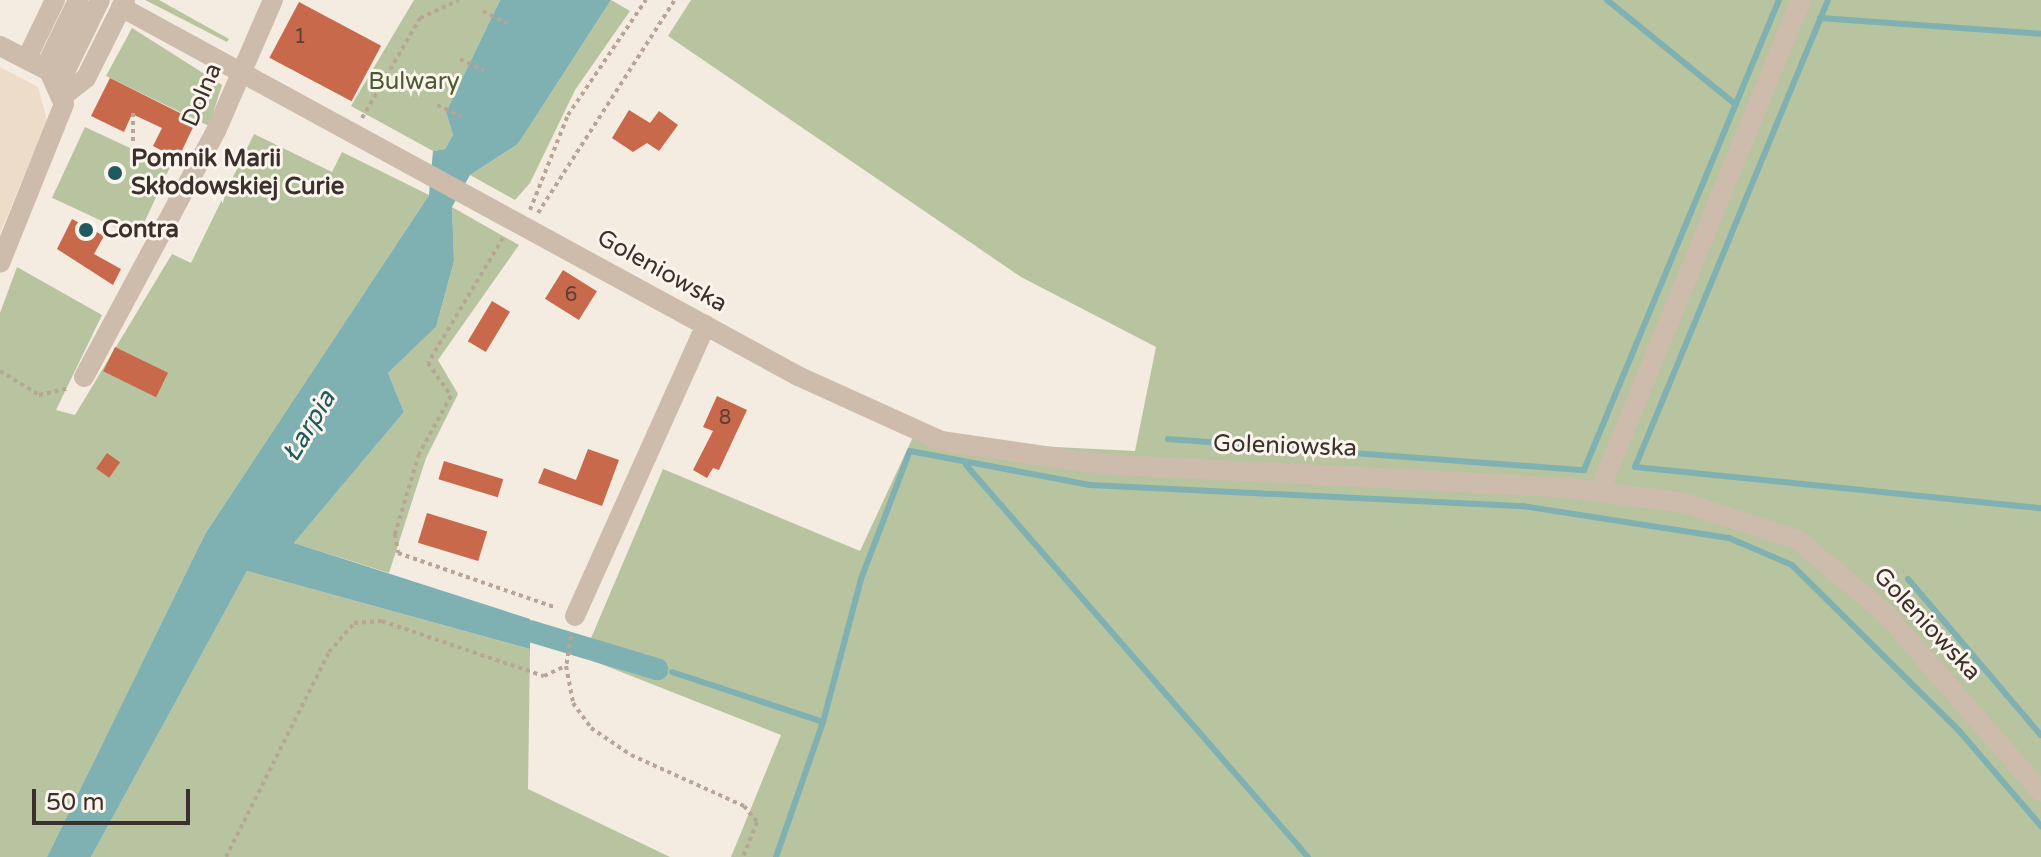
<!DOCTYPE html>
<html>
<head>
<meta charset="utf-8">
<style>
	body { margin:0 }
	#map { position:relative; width:2041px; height:857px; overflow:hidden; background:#f4ebe1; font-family:"Varela Round",sans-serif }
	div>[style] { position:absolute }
	.green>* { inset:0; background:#b8c4a0; transform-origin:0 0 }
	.plaza>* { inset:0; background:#ecdcc8 }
	.water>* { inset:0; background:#7fb0b2 }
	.stream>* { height:6px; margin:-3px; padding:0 3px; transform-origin:3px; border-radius:3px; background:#7fb0b2 }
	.canal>* { height:22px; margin:-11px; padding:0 11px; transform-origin:11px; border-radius:11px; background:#7fb0b2 }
	.building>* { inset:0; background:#c8694b; transform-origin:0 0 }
	.path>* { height:4px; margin-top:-2px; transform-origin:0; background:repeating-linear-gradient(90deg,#b9a596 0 4px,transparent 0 8px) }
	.minor>* { height:20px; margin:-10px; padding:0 10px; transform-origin:10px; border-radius:10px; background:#cdbbac }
	.dots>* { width:22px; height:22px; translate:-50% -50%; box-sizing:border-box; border:4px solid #fbf5ee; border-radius:50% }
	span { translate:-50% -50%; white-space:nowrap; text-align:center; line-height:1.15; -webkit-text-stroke:6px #fbf5ee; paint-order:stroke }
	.number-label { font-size:20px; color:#5e3e33 }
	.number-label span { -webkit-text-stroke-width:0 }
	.park-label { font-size:24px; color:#4a5a2e }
	.street-label { font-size:24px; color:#3b302b }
	.poi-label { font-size:24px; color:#3b302b; font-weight:700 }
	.left { translate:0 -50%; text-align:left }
	.water-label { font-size:26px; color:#1f5a5e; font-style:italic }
	.scale { position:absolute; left:32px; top:789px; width:158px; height:36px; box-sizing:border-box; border:4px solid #3b302b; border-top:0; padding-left:10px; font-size:24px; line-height:28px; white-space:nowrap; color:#3b302b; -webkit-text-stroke:6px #fbf5ee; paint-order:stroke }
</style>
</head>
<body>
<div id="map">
	<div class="green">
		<div style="clip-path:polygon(145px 0,159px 0,229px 39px,227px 42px)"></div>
		<div style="clip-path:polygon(414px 0,500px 0,446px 112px,453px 135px,445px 149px,433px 151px,351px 106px)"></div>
		<div style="clip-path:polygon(611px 0,630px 11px,575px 90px,530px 183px,515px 200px,470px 175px,518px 144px)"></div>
		<div style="clip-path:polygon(691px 0,2041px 0,2041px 857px,731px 857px,781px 735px,583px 657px,663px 469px,860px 551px,920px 422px,973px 443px,1135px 451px,1156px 347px,1021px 277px,668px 36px)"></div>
		<div style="clip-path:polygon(132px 28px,222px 85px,209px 126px,106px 76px)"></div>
		<div style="left:85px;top:127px;width:94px;height:78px;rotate:25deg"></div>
		<div style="clip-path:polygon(254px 134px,332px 172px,342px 152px,429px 195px,205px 534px,47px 857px,0 857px,0 313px,17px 267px,102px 315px,56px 410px,75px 415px,172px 254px,191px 263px)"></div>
		<div style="clip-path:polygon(452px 207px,519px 245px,438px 360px,458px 394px,426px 458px,389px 573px,294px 543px,404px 412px,388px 373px,436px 327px,454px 261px)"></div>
		<div style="clip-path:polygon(247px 571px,530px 649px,528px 789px,670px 857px,91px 857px)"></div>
	</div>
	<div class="plaza">
		<div style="clip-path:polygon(0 67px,38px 87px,47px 121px,0 233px)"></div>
	</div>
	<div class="water">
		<div style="clip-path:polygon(500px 0,611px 0,518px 144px,470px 175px,452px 207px,454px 261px,436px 327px,388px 373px,404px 412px,294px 543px,530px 619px,530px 649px,247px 571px,91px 857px,47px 857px,205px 534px,429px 195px,433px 151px,445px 149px,453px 135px,446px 112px)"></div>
	</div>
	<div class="stream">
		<div style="left:1607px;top:0;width:166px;rotate:39.1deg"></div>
		<div style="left:1828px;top:0;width:505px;rotate:112.45deg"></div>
		<div style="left:1635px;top:467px;width:408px;rotate:5.8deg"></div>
		<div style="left:1820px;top:18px;width:222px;rotate:4.1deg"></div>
		<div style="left:1168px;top:439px;width:417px;rotate:4.3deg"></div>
		<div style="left:1584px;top:470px;width:509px;rotate:-67.47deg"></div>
		<div style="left:966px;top:465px;width:520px;rotate:48.9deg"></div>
		<div style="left:1908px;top:579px;width:205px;rotate:49.6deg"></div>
		<div style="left:672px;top:672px;width:159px;rotate:18.3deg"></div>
		<div style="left:823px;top:722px;width:148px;rotate:-75.1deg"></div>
		<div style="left:861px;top:579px;width:137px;rotate:-69.1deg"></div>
		<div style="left:910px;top:451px;width:183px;rotate:10.7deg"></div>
		<div style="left:1090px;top:485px;width:433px;rotate:2.8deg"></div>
		<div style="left:1522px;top:506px;width:209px;rotate:8.8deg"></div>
		<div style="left:1729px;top:538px;width:69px;rotate:23.2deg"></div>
		<div style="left:1792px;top:565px;width:238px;rotate:44.8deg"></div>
		<div style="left:1961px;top:733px;width:123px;rotate:49.3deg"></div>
		<div style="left:776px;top:857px;width:143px;rotate:-70.8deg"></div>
	</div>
	<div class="canal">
		<div style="left:530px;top:631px;width:133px;rotate:16.7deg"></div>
	</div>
	<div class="building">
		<div style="left:299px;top:2px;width:93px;height:63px;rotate:28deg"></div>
		<div style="clip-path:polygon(110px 78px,196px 121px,178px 159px,153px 146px,162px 128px,132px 114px,124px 132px,91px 116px)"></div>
		<div style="clip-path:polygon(629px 110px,650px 123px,659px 111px,678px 125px,659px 151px,647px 143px,633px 152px,612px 138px)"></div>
		<div style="clip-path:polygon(72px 219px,104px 236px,94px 254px,121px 269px,113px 285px,57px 249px)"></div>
		<div style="left:563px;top:270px;width:40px;height:34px;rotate:32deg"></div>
		<div style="left:492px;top:301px;width:21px;height:47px;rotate:31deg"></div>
		<div style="left:115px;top:347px;width:59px;height:27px;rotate:26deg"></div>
		<div style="clip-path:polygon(717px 396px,747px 410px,719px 470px,713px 468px,707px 478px,693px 470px,713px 431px,703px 427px)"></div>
		<div style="clip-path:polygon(588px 449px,619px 460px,602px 506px,538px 483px,544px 468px,576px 480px)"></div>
		<div style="left:107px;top:453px;width:16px;height:19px;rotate:35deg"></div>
		<div style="left:444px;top:461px;width:62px;height:19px;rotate:17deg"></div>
		<div style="left:427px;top:513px;width:63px;height:31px;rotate:17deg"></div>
	</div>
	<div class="path">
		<div style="left:483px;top:11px;width:27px;rotate:27deg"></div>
		<div style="left:460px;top:59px;width:26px;rotate:25deg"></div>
		<div style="left:437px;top:105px;width:26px;rotate:25deg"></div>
		<div style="left:362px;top:118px;width:116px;rotate:-59.9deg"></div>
		<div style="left:420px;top:18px;width:43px;rotate:-24.8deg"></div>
		<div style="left:133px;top:141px;width:31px;rotate:-90deg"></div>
		<div style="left:530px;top:210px;width:102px;rotate:-68.2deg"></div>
		<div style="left:568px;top:115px;width:139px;rotate:-55.9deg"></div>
		<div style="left:538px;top:213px;width:253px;rotate:-57.3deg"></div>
		<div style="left:503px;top:238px;width:146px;rotate:121deg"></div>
		<div style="left:428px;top:363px;width:40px;rotate:55.1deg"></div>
		<div style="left:451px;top:396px;width:66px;rotate:118.9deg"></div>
		<div style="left:419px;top:454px;width:84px;rotate:106.7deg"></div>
		<div style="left:395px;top:534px;width:19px;rotate:81deg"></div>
		<div style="left:398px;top:553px;width:168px;rotate:19.1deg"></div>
		<div style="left:0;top:371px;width:46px;rotate:31.6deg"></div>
		<div style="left:39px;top:395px;width:31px;rotate:-13deg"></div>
		<div style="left:571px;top:636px;width:30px;rotate:99deg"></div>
		<div style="left:566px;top:666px;width:38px;rotate:79deg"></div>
		<div style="left:573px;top:703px;width:31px;rotate:54deg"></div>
		<div style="left:591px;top:728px;width:48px;rotate:34deg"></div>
		<div style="left:631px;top:755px;width:124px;rotate:24.3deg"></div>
		<div style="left:744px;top:806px;width:21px;rotate:51deg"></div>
		<div style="left:757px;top:822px;width:38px;rotate:112deg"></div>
		<div style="left:226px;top:857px;width:229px;rotate:-63.3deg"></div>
		<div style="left:329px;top:652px;width:38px;rotate:-49deg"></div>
		<div style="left:354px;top:623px;width:28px;rotate:-4deg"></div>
		<div style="left:382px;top:621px;width:171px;rotate:18.8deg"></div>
		<div style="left:544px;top:676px;width:23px;rotate:-25deg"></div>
	</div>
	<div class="minor">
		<div style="left:121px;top:7px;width:771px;rotate:28.59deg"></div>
		<div style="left:798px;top:376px;width:157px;rotate:24.4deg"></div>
		<div style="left:941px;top:441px;width:161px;rotate:8.2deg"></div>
		<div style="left:1100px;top:464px;width:468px;rotate:2.9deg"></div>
		<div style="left:1567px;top:488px;width:119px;rotate:7.2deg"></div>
		<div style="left:1685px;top:503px;width:119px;rotate:18.1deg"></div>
		<div style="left:1798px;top:540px;width:114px;rotate:40deg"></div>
		<div style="left:1885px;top:613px;width:237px;rotate:48.9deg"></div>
		<div style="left:0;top:46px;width:55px;rotate:27deg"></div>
		<div style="left:49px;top:71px;width:36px;rotate:66deg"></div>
		<div style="left:64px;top:104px;width:171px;rotate:111.9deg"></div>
		<div style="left:27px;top:58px;width:64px;rotate:-64.2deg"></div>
		<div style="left:45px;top:68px;width:76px;rotate:-64.1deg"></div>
		<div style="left:59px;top:84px;width:93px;rotate:-64deg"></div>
		<div style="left:63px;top:96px;width:29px;rotate:-38deg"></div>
		<div style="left:86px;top:78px;width:87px;rotate:-63.4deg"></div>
		<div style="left:84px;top:377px;width:279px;rotate:-61.8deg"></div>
		<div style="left:216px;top:131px;width:143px;rotate:-66.5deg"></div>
		<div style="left:1599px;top:492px;width:532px;rotate:-67.68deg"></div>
		<div style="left:575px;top:616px;width:319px;rotate:-65.8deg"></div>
	</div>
	<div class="dots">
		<div style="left:115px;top:173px;background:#1f5a5e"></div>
		<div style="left:86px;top:230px;background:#1f5a5e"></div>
	</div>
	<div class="number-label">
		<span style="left:300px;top:37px">1</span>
		<span style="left:571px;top:295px">6</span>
		<span style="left:725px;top:418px">8</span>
	</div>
	<div class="park-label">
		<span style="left:414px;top:82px">Bulwary</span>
	</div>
	<div class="street-label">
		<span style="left:202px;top:95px;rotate:-67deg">Dolna</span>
		<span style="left:662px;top:271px;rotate:29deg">Goleniowska</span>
		<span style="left:1285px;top:446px;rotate:2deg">Goleniowska</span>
		<span style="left:1927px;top:624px;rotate:47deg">Goleniowska</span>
	</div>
	<div class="poi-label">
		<span class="left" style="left:131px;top:173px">Pomnik Marii<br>Skłodowskiej Curie</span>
		<span class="left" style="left:102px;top:230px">Contra</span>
	</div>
	<div class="water-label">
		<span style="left:309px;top:426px;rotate:-59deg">Łarpia</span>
	</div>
	<div class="scale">50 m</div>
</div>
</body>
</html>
